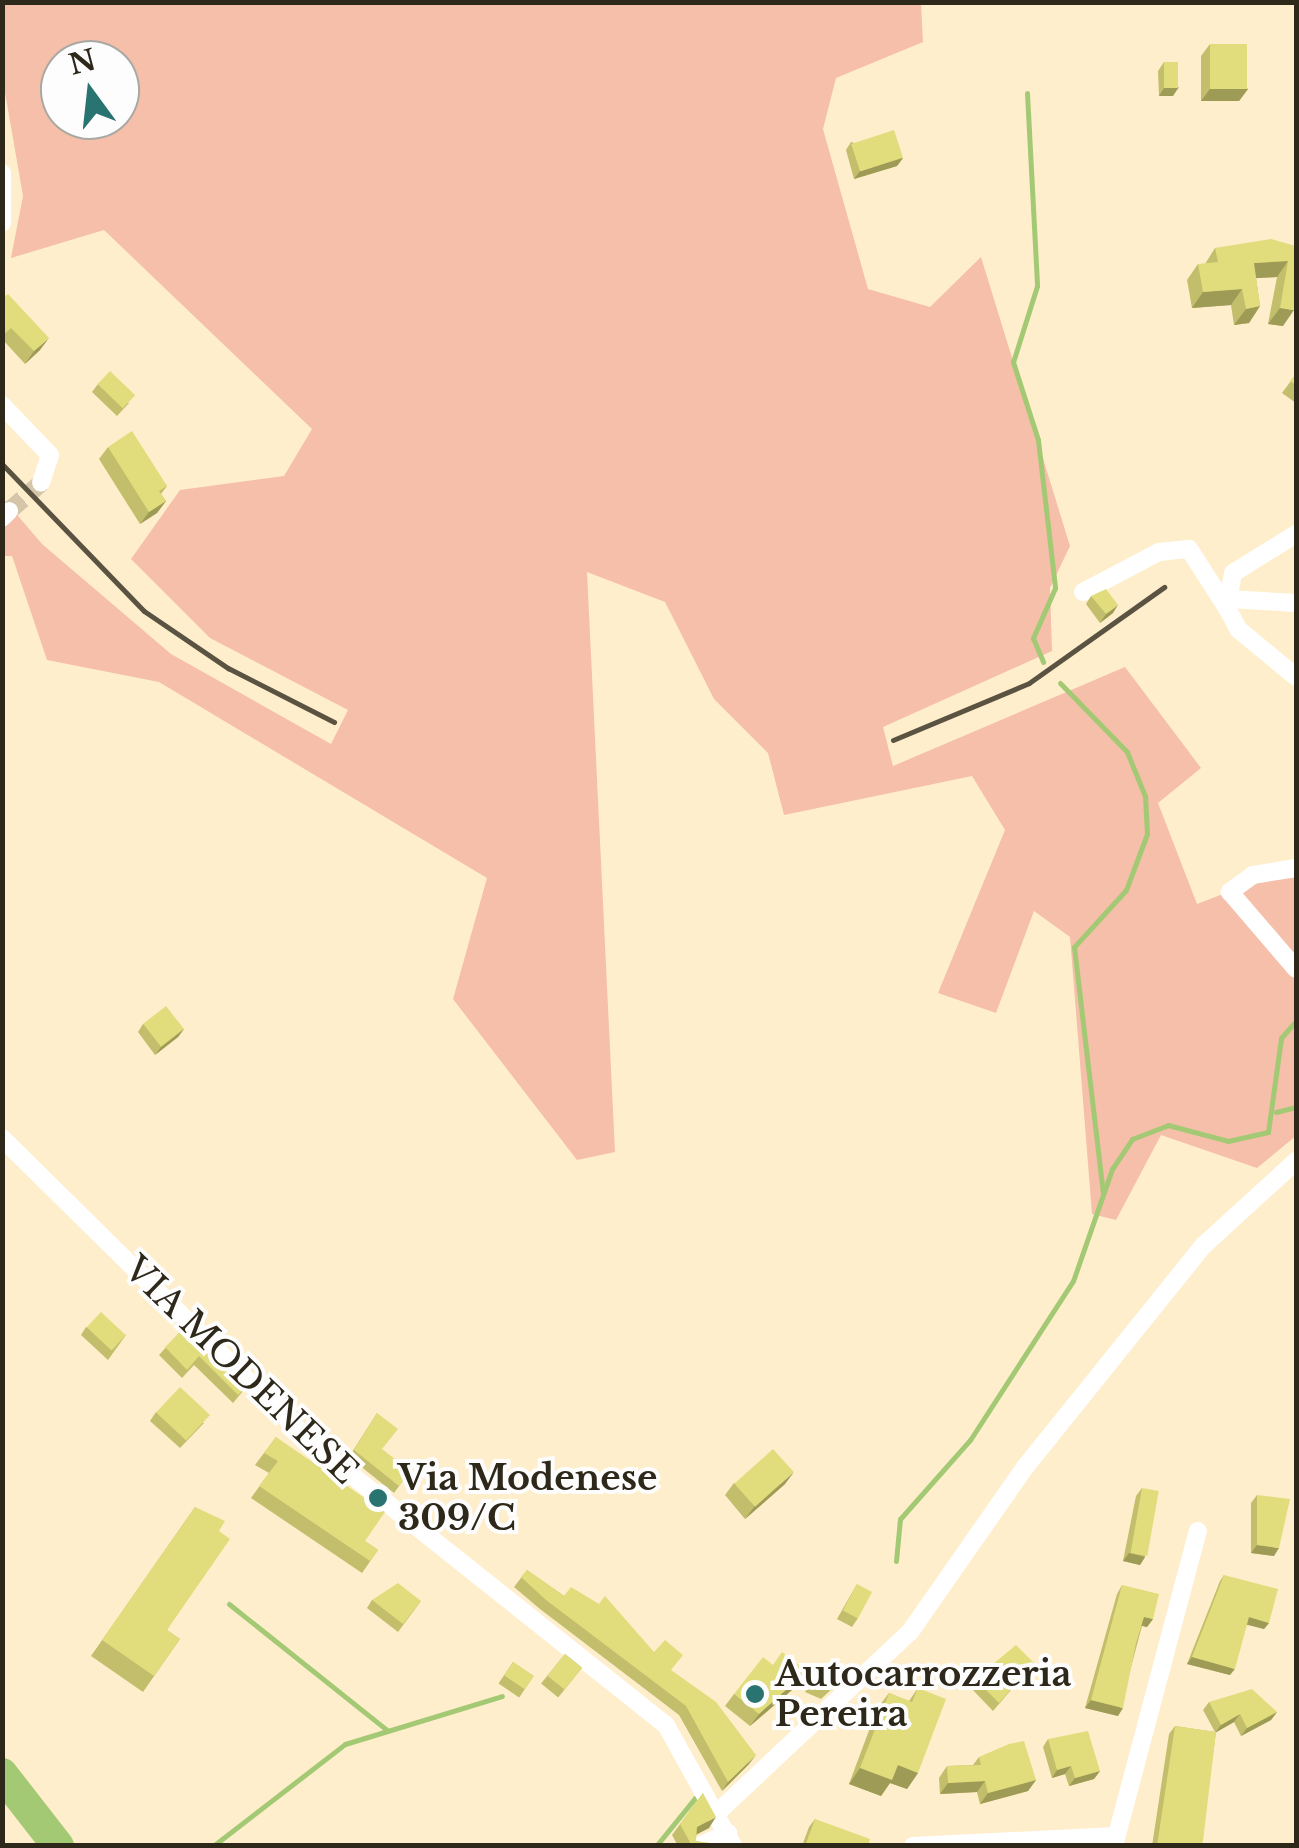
<!DOCTYPE html>
<html>
<head>
<meta charset="utf-8">
<style>
	body { margin:0 }
	#map { position:relative; width:1299px; height:1848px; overflow:hidden; background:#fec; font-family:"Libre Baskerville",serif }
	div>[style] { position:absolute }
	.green>* { inset:0; background:#f5bfaa }
	.stream>* { height:5px; margin:-2.5px; padding:0 2.5px; transform-origin:2.5px; border-radius:2.5px; background:#a4c974 }
	.river>* { height:32px; margin:-16px; padding:0 16px; transform-origin:16px; border-radius:16px; background:#a4c974 }
	.minor-tunnel>* { height:18px; margin-top:-9px; transform-origin:0; background:repeating-linear-gradient(90deg,#d5c6a9 0 18px,transparent 0 27px) }
	.minor>* { height:18px; margin:-9px; padding:0 9px; transform-origin:9px; border-radius:9px; background:#fff }
	.rail>* { height:5px; margin:-2.5px; padding:0 2.5px; transform-origin:2.5px; border-radius:2.5px; background:#5b5341 }
	.wall>* { inset:0; background:#c2be6b; transform-origin:0 0 }
	.shaded-wall>* { inset:0; background:#9e9b57 }
	.building>* { inset:0; background:#e1dd7c; transform-origin:0 0 }
	.dots>* { width:28px; height:28px; translate:-50% -50%; box-sizing:border-box; border:5px solid #fdfdfd; border-radius:50% }
	span { translate:-50% -50%; white-space:nowrap; text-align:center; line-height:1.15; -webkit-text-stroke:8px #fdfdfd; paint-order:stroke }
	.street-label { font-size:35px; color:#2e281b }
	.poi-label { font-size:35px; color:#2e281b; font-weight:700 }
	.left { translate:0 -50%; text-align:left }
	.frame { position:absolute; inset:0; border:5px solid #2e281b; pointer-events:none }
	.north { position:absolute; left:40px; top:40px; width:100px; height:100px; box-sizing:border-box; background:#fdfdfd; border:2px solid #aaa8a3; border-radius:50%; rotate:345deg; font-size:28px; font-weight:700; line-height:40px; text-align:center; color:#2e281b }
	.north::after { content:''; display:block; margin:auto; width:35px; height:45px; background:#297371; clip-path:polygon(50% 0,100% 100%,50% 72%,0 100%) }
</style>
</head>
<body>
<div id="map">
	<div class="green">
		<div style="clip-path:polygon(evenodd,3px 3px,921px 3px,923px 42px,836px 78px,823px 129px,868px 289px,930px 307px,981px 257px,1070px 546px,1050px 588px,1052px 651px,883px 727px,893px 766px,1125px 667px,1201px 768px,1158px 803px,1197px 904px,1296px 866px,1296px 1136px,1257px 1168px,1161px 1135px,1116px 1220px,1092px 1214px,1070px 937px,1034px 911px,996px 1013px,938px 993px,1005px 830px,972px 776px,784px 815px,768px 753px,714px 699px,665px 602px,587px 572px,615px 1152px,577px 1160px,453px 999px,487px 878px,159px 682px,47px 660px,12px 556px,3px 556px,2px 497px,42px 544px,171px 654px,331px 744px,348px 710px,210px 638px,131px 559px,180px 490px,284px 476px,312px 429px,104px 230px,11px 258px,23px 196px,3px 81px,3px 3px,60px 60px,120px 60px,120px 120px,60px 120px,60px 60px)"></div>
	</div>
	<div class="stream">
		<div style="left:1027px;top:93px;width:193px;rotate:87deg"></div>
		<div style="left:1037px;top:286px;width:80px;rotate:107.5deg"></div>
		<div style="left:1013px;top:362px;width:82px;rotate:72.2deg"></div>
		<div style="left:1038px;top:440px;width:149px;rotate:83.4deg"></div>
		<div style="left:1055px;top:588px;width:55px;rotate:113.7deg"></div>
		<div style="left:1033px;top:638px;width:26px;rotate:67deg"></div>
		<div style="left:1060px;top:683px;width:96px;rotate:45.8deg"></div>
		<div style="left:1127px;top:752px;width:48px;rotate:67.8deg"></div>
		<div style="left:1145px;top:796px;width:38px;rotate:87deg"></div>
		<div style="left:1147px;top:834px;width:60px;rotate:110.6deg"></div>
		<div style="left:1126px;top:890px;width:77px;rotate:132.4deg"></div>
		<div style="left:1074px;top:947px;width:248px;rotate:83.3deg"></div>
		<div style="left:1276px;top:1112px;width:21px;rotate:-14deg"></div>
		<div style="left:896px;top:1561px;width:42px;rotate:-84.6deg"></div>
		<div style="left:900px;top:1519px;width:106px;rotate:-48.5deg"></div>
		<div style="left:970px;top:1440px;width:189px;rotate:-57.1deg"></div>
		<div style="left:1073px;top:1281px;width:119px;rotate:-70.8deg"></div>
		<div style="left:1112px;top:1169px;width:36px;rotate:-56deg"></div>
		<div style="left:1132px;top:1139px;width:39px;rotate:-21deg"></div>
		<div style="left:1168px;top:1125px;width:62px;rotate:14.9deg"></div>
		<div style="left:1228px;top:1141px;width:41px;rotate:-12.7deg"></div>
		<div style="left:1268px;top:1132px;width:95px;rotate:-82.1deg"></div>
		<div style="left:1281px;top:1038px;width:23px;rotate:-49deg"></div>
		<div style="left:229px;top:1604px;width:203px;rotate:38.6deg"></div>
		<div style="left:213px;top:1846px;width:167px;rotate:-37.7deg"></div>
		<div style="left:345px;top:1744px;width:164px;rotate:-17deg"></div>
		<div style="left:656px;top:1846px;width:62px;rotate:-50.9deg"></div>
	</div>
	<div class="river">
		<div style="left:2px;top:1774px;width:91px;rotate:52.1deg"></div>
	</div>
	<div class="minor-tunnel">
		<div style="left:9px;top:511px;width:43px;rotate:-41.2deg"></div>
	</div>
	<div class="minor">
		<div style="left:2px;top:173px;width:50px;rotate:90deg"></div>
		<div style="left:2px;top:405px;width:69px;rotate:46.2deg"></div>
		<div style="left:50px;top:455px;width:29px;rotate:108deg"></div>
		<div style="left:2px;top:518px;width:10px;rotate:-45deg"></div>
		<div style="left:1296px;top:534px;width:74px;rotate:148.2deg"></div>
		<div style="left:1233px;top:573px;width:36px;rotate:100deg"></div>
		<div style="left:1227px;top:608px;width:24px;rotate:62deg"></div>
		<div style="left:1238px;top:629px;width:75px;rotate:39.6deg"></div>
		<div style="left:1083px;top:592px;width:86px;rotate:-27.8deg"></div>
		<div style="left:1159px;top:552px;width:30px;rotate:-6deg"></div>
		<div style="left:1189px;top:549px;width:70px;rotate:57.2deg"></div>
		<div style="left:1227px;top:599px;width:69px;rotate:3.3deg"></div>
		<div style="left:1296px;top:868px;width:44px;rotate:170.8deg"></div>
		<div style="left:1253px;top:875px;width:29px;rotate:144deg"></div>
		<div style="left:1230px;top:892px;width:101px;rotate:49.4deg"></div>
		<div style="left:2px;top:1138px;width:433px;rotate:44.6deg"></div>
		<div style="left:310px;top:1442px;width:455px;rotate:38.5deg"></div>
		<div style="left:666px;top:1725px;width:138px;rotate:61deg"></div>
		<div style="left:718px;top:1812px;width:263px;rotate:-43.2deg"></div>
		<div style="left:910px;top:1632px;width:203px;rotate:-55.1deg"></div>
		<div style="left:1026px;top:1466px;width:284px;rotate:-51.2deg"></div>
		<div style="left:1204px;top:1245px;width:125px;rotate:-42.4deg"></div>
		<div style="left:699px;top:1846px;width:32px;rotate:-24deg"></div>
		<div style="left:913px;top:1846px;width:203px;rotate:-2.8deg"></div>
		<div style="left:1114px;top:1846px;width:326px;rotate:-75.1deg"></div>
	</div>
	<div class="rail">
		<div style="left:2px;top:464px;width:204px;rotate:46deg"></div>
		<div style="left:144px;top:611px;width:102px;rotate:34.2deg"></div>
		<div style="left:228px;top:668px;width:119px;rotate:27deg"></div>
		<div style="left:893px;top:740px;width:147px;rotate:-22.7deg"></div>
		<div style="left:1029px;top:683px;width:166px;rotate:-35.4deg"></div>
	</div>
	<div class="wall">
		<div style="clip-path:polygon(1210px 44px,1248px 89px,1239px 101px,1201px 101px,1201px 56px)"></div>
		<div style="clip-path:polygon(1164px 62px,1173px 96px,1159px 96px,1158px 71px)"></div>
		<div style="clip-path:polygon(851px 142px,903px 158px,897px 166px,854px 179px,846px 150px)"></div>
		<div style="clip-path:polygon(1296px 246px,1283px 326px,1268px 324px,1277px 277px,1256px 278px,1260px 306px,1249px 323px,1234px 325px,1231px 305px,1192px 308px,1187px 280px,1198px 264px,1205px 264px,1215px 248px)"></div>
		<div style="clip-path:polygon(2px 298px,40px 350px,25px 364px,3px 340px)"></div>
		<div style="clip-path:polygon(1296px 374px,1296px 403px,1282px 393px)"></div>
		<div style="clip-path:polygon(98px 384px,129px 403px,117px 416px,92px 392px)"></div>
		<div style="clip-path:polygon(108px 447px,167px 486px,161px 494px,166px 501px,157px 513px,140px 524px,99px 459px)"></div>
		<div style="clip-path:polygon(1091px 596px,1113px 613px,1100px 623px,1086px 604px)"></div>
		<div style="clip-path:polygon(143px 1024px,184px 1029px,178px 1037px,155px 1055px,138px 1032px)"></div>
		<div style="clip-path:polygon(86px 1327px,126px 1335px,108px 1360px,81px 1335px)"></div>
		<div style="clip-path:polygon(180px 1332px,248px 1385px,233px 1403px,194px 1365px,182px 1378px,159px 1355px)"></div>
		<div style="clip-path:polygon(156px 1412px,204px 1423px,180px 1448px,150px 1421px)"></div>
		<div style="clip-path:polygon(377px 1413px,382px 1450px,410px 1471px,394px 1493px,349px 1457px)"></div>
		<div style="clip-path:polygon(276px 1437px,365px 1541px,378px 1550px,362px 1573px,251px 1498px,269px 1473px,255px 1465px)"></div>
		<div style="clip-path:polygon(734px 1483px,785px 1484px,745px 1519px,725px 1495px)"></div>
		<div style="clip-path:polygon(1142px 1488px,1145px 1557px,1140px 1565px,1123px 1561px,1136px 1496px)"></div>
		<div style="clip-path:polygon(1257px 1495px,1274px 1556px,1251px 1553px,1251px 1503px)"></div>
		<div style="clip-path:polygon(195px 1507px,219px 1531px,167px 1630px,180px 1639px,143px 1692px,91px 1656px)"></div>
		<div style="clip-path:polygon(527px 1570px,671px 1671px,749px 1764px,722px 1791px,679px 1715px,540px 1609px,514px 1587px)"></div>
		<div style="clip-path:polygon(1224px 1575px,1269px 1623px,1264px 1629px,1247px 1624px,1230px 1675px,1187px 1664px,1220px 1581px)"></div>
		<div style="clip-path:polygon(857px 1584px,858px 1618px,852px 1627px,837px 1619px)"></div>
		<div style="clip-path:polygon(1122px 1585px,1153px 1619px,1147px 1627px,1142px 1626px,1118px 1716px,1085px 1708px,1117px 1594px)"></div>
		<div style="clip-path:polygon(372px 1600px,421px 1601px,398px 1632px,367px 1608px)"></div>
		<div style="left:565px;top:1654px;width:22px;height:38px;rotate:39deg"></div>
		<div style="left:513px;top:1662px;width:25px;height:26px;rotate:34deg"></div>
		<div style="clip-path:polygon(1034px 1663px,993px 1711px,970px 1687px,975px 1679px)"></div>
		<div style="clip-path:polygon(811px 1683px,837px 1684px,821px 1699px,805px 1692px)"></div>
		<div style="clip-path:polygon(799px 1684px,750px 1726px,725px 1706px,734px 1694px)"></div>
		<div style="clip-path:polygon(918px 1688px,918px 1773px,907px 1789px,890px 1783px,881px 1796px,849px 1784px,877px 1709px,889px 1693px,909px 1701px)"></div>
		<div style="clip-path:polygon(1209px 1702px,1277px 1712px,1271px 1720px,1241px 1736px,1234px 1722px,1216px 1732px,1201px 1846px,1152px 1846px,1169px 1734px,1175px 1726px,1215px 1732px,1203px 1710px)"></div>
		<div style="clip-path:polygon(1048px 1739px,1100px 1771px,1094px 1779px,1069px 1786px,1065px 1774px,1052px 1778px,1043px 1747px)"></div>
		<div style="clip-path:polygon(979px 1757px,1036px 1780px,1028px 1791px,980px 1804px,977px 1792px,940px 1794px,939px 1778px,947px 1766px,973px 1765px)"></div>
		<div style="clip-path:polygon(703px 1793px,709px 1828px,696px 1834px,696px 1841px,718px 1846px,678px 1846px,672px 1835px)"></div>
		<div style="clip-path:polygon(815px 1819px,868px 1846px,802px 1846px,809px 1827px)"></div>
	</div>
	<div class="shaded-wall">
		<div style="clip-path:polygon(1179px 87px,1173px 96px,1159px 96px,1164px 88px)"></div>
		<div style="clip-path:polygon(1210px 89px,1248px 89px,1239px 101px,1201px 101px)"></div>
		<div style="clip-path:polygon(903px 158px,897px 166px,854px 179px,860px 171px)"></div>
		<div style="clip-path:polygon(1288px 261px,1277px 277px,1242px 279px,1254px 263px)"></div>
		<div style="clip-path:polygon(1242px 289px,1231px 305px,1192px 308px,1203px 292px)"></div>
		<div style="clip-path:polygon(1260px 306px,1249px 323px,1234px 325px,1246px 309px)"></div>
		<div style="clip-path:polygon(1280px 308px,1294px 310px,1283px 326px,1268px 324px)"></div>
		<div style="clip-path:polygon(49px 338px,40px 350px,25px 364px,34px 351px)"></div>
		<div style="clip-path:polygon(166px 501px,157px 513px,140px 524px,149px 512px)"></div>
		<div style="clip-path:polygon(1118px 605px,1113px 613px,1100px 623px,1106px 614px)"></div>
		<div style="clip-path:polygon(184px 1029px,178px 1037px,155px 1055px,161px 1047px)"></div>
		<div style="clip-path:polygon(794px 1472px,785px 1484px,745px 1519px,754px 1507px)"></div>
		<div style="clip-path:polygon(1257px 1545px,1279px 1548px,1274px 1556px,1251px 1553px)"></div>
		<div style="clip-path:polygon(1129px 1553px,1145px 1557px,1140px 1565px,1123px 1561px)"></div>
		<div style="clip-path:polygon(1144px 1617px,1153px 1619px,1147px 1627px,1139px 1625px)"></div>
		<div style="clip-path:polygon(1249px 1617px,1269px 1623px,1264px 1629px,1244px 1624px)"></div>
		<div style="clip-path:polygon(1192px 1657px,1235px 1669px,1230px 1675px,1187px 1664px)"></div>
		<div style="clip-path:polygon(807px 1671px,799px 1684px,750px 1726px,759px 1714px)"></div>
		<div style="clip-path:polygon(1091px 1700px,1123px 1708px,1118px 1716px,1085px 1708px)"></div>
		<div style="clip-path:polygon(1277px 1712px,1271px 1720px,1241px 1736px,1247px 1728px)"></div>
		<div style="clip-path:polygon(1240px 1714px,1234px 1722px,1215px 1733px,1221px 1725px)"></div>
		<div style="clip-path:polygon(756px 1755px,749px 1764px,722px 1791px,728px 1782px)"></div>
		<div style="clip-path:polygon(898px 1765px,918px 1773px,907px 1789px,890px 1783px,881px 1796px,849px 1784px,860px 1768px)"></div>
		<div style="clip-path:polygon(1071px 1766px,1065px 1774px,1052px 1778px,1057px 1770px)"></div>
		<div style="clip-path:polygon(1100px 1771px,1094px 1779px,1069px 1786px,1075px 1778px)"></div>
		<div style="clip-path:polygon(1036px 1780px,1028px 1791px,980px 1804px,988px 1793px)"></div>
		<div style="clip-path:polygon(985px 1781px,977px 1792px,940px 1794px,948px 1783px)"></div>
		<div style="clip-path:polygon(716px 1817px,709px 1828px,690px 1838px,697px 1827px)"></div>
	</div>
	<div class="building">
		<div style="left:1210px;top:44px;width:37px;height:45px"></div>
		<div style="left:1164px;top:62px;width:14px;height:26px"></div>
		<div style="left:894px;top:130px;width:29px;height:45px;rotate:72deg"></div>
		<div style="clip-path:polygon(1271px 239px,1296px 246px,1296px 300px,1294px 310px,1280px 308px,1288px 261px,1254px 263px,1260px 306px,1246px 309px,1242px 289px,1203px 292px,1198px 264px,1218px 262px,1215px 248px)"></div>
		<div style="clip-path:polygon(8px 294px,49px 338px,34px 351px,11px 328px,2px 336px,2px 298px)"></div>
		<div style="left:110px;top:371px;width:35px;height:18px;rotate:44deg"></div>
		<div style="clip-path:polygon(1296px 374px,1296px 385px,1290px 381px)"></div>
		<div style="clip-path:polygon(132px 431px,167px 486px,159px 491px,166px 501px,149px 512px,108px 447px)"></div>
		<div style="clip-path:polygon(1106px 589px,1118px 605px,1106px 614px,1091px 596px)"></div>
		<div style="left:166px;top:1006px;width:29px;height:29px;rotate:52deg"></div>
		<div style="left:101px;top:1312px;width:34px;height:21px;rotate:43deg"></div>
		<div style="clip-path:polygon(180px 1332px,248px 1385px,238px 1395px,199px 1356px,187px 1370px,165px 1347px)"></div>
		<div style="left:180px;top:1387px;width:41px;height:35px;rotate:43deg"></div>
		<div style="clip-path:polygon(377px 1413px,398px 1429px,382px 1449px,410px 1471px,399px 1486px,354px 1450px)"></div>
		<div style="clip-path:polygon(276px 1437px,385px 1512px,365px 1541px,378px 1550px,370px 1561px,259px 1486px,278px 1461px,264px 1453px)"></div>
		<div style="left:773px;top:1449px;width:31px;height:52px;rotate:48deg"></div>
		<div style="left:1142px;top:1488px;width:17px;height:66px;rotate:10deg"></div>
		<div style="clip-path:polygon(1257px 1495px,1290px 1499px,1279px 1548px,1257px 1545px)"></div>
		<div style="clip-path:polygon(195px 1507px,225px 1521px,219px 1531px,230px 1539px,167px 1630px,180px 1639px,154px 1676px,102px 1640px)"></div>
		<div style="clip-path:polygon(527px 1570px,564px 1596px,571px 1587px,599px 1604px,605px 1596px,654px 1652px,665px 1640px,683px 1655px,671px 1670px,716px 1702px,756px 1755px,728px 1782px,686px 1706px,546px 1600px,521px 1577px)"></div>
		<div style="clip-path:polygon(1224px 1575px,1278px 1589px,1269px 1623px,1249px 1617px,1235px 1669px,1192px 1657px)"></div>
		<div style="clip-path:polygon(398px 1583px,421px 1601px,403px 1624px,372px 1600px)"></div>
		<div style="left:857px;top:1584px;width:17px;height:30px;rotate:28deg"></div>
		<div style="clip-path:polygon(1122px 1585px,1159px 1594px,1153px 1619px,1144px 1617px,1136px 1643px,1123px 1708px,1091px 1700px)"></div>
		<div style="clip-path:polygon(1016px 1645px,1034px 1663px,999px 1703px,975px 1679px)"></div>
		<div style="clip-path:polygon(782px 1652px,807px 1671px,759px 1714px,734px 1694px,763px 1657px,773px 1665px)"></div>
		<div style="left:565px;top:1654px;width:22px;height:28px;rotate:39deg"></div>
		<div style="left:513px;top:1662px;width:25px;height:16px;rotate:34deg"></div>
		<div style="clip-path:polygon(833px 1665px,842px 1676px,826px 1690px,811px 1683px)"></div>
		<div style="clip-path:polygon(918px 1688px,946px 1699px,918px 1773px,898px 1765px,892px 1780px,860px 1768px,889px 1693px,912px 1702px)"></div>
		<div style="clip-path:polygon(1252px 1689px,1277px 1712px,1247px 1728px,1240px 1714px,1221px 1725px,1209px 1702px)"></div>
		<div style="clip-path:polygon(1175px 1726px,1216px 1732px,1203px 1841px,1201px 1846px,1157px 1846px)"></div>
		<div style="clip-path:polygon(1088px 1731px,1100px 1771px,1075px 1778px,1071px 1766px,1057px 1770px,1048px 1739px)"></div>
		<div style="clip-path:polygon(1024px 1741px,1036px 1780px,988px 1793px,985px 1781px,948px 1783px,947px 1766px,981px 1765px,979px 1757px,1009px 1744px)"></div>
		<div style="clip-path:polygon(703px 1793px,716px 1817px,697px 1827px,696px 1841px,718px 1844px,718px 1846px,692px 1846px,680px 1824px)"></div>
		<div style="clip-path:polygon(815px 1819px,870px 1839px,868px 1846px,805px 1846px)"></div>
	</div>
	<div class="dots">
		<div style="left:378px;top:1498px;background:#297371"></div>
		<div style="left:755px;top:1694px;background:#297371"></div>
	</div>
	<div class="street-label">
		<span style="left:241px;top:1370px;rotate:44deg">VIA MODENESE</span>
	</div>
	<div class="poi-label">
		<span class="left" style="left:398px;top:1498px">Via Modenese<br>309/C</span>
		<span class="left" style="left:775px;top:1694px">Autocarrozzeria<br>Pereira</span>
	</div>
	<div class="frame"></div>
	<div class="north">N</div>
</div>
</body>
</html>
